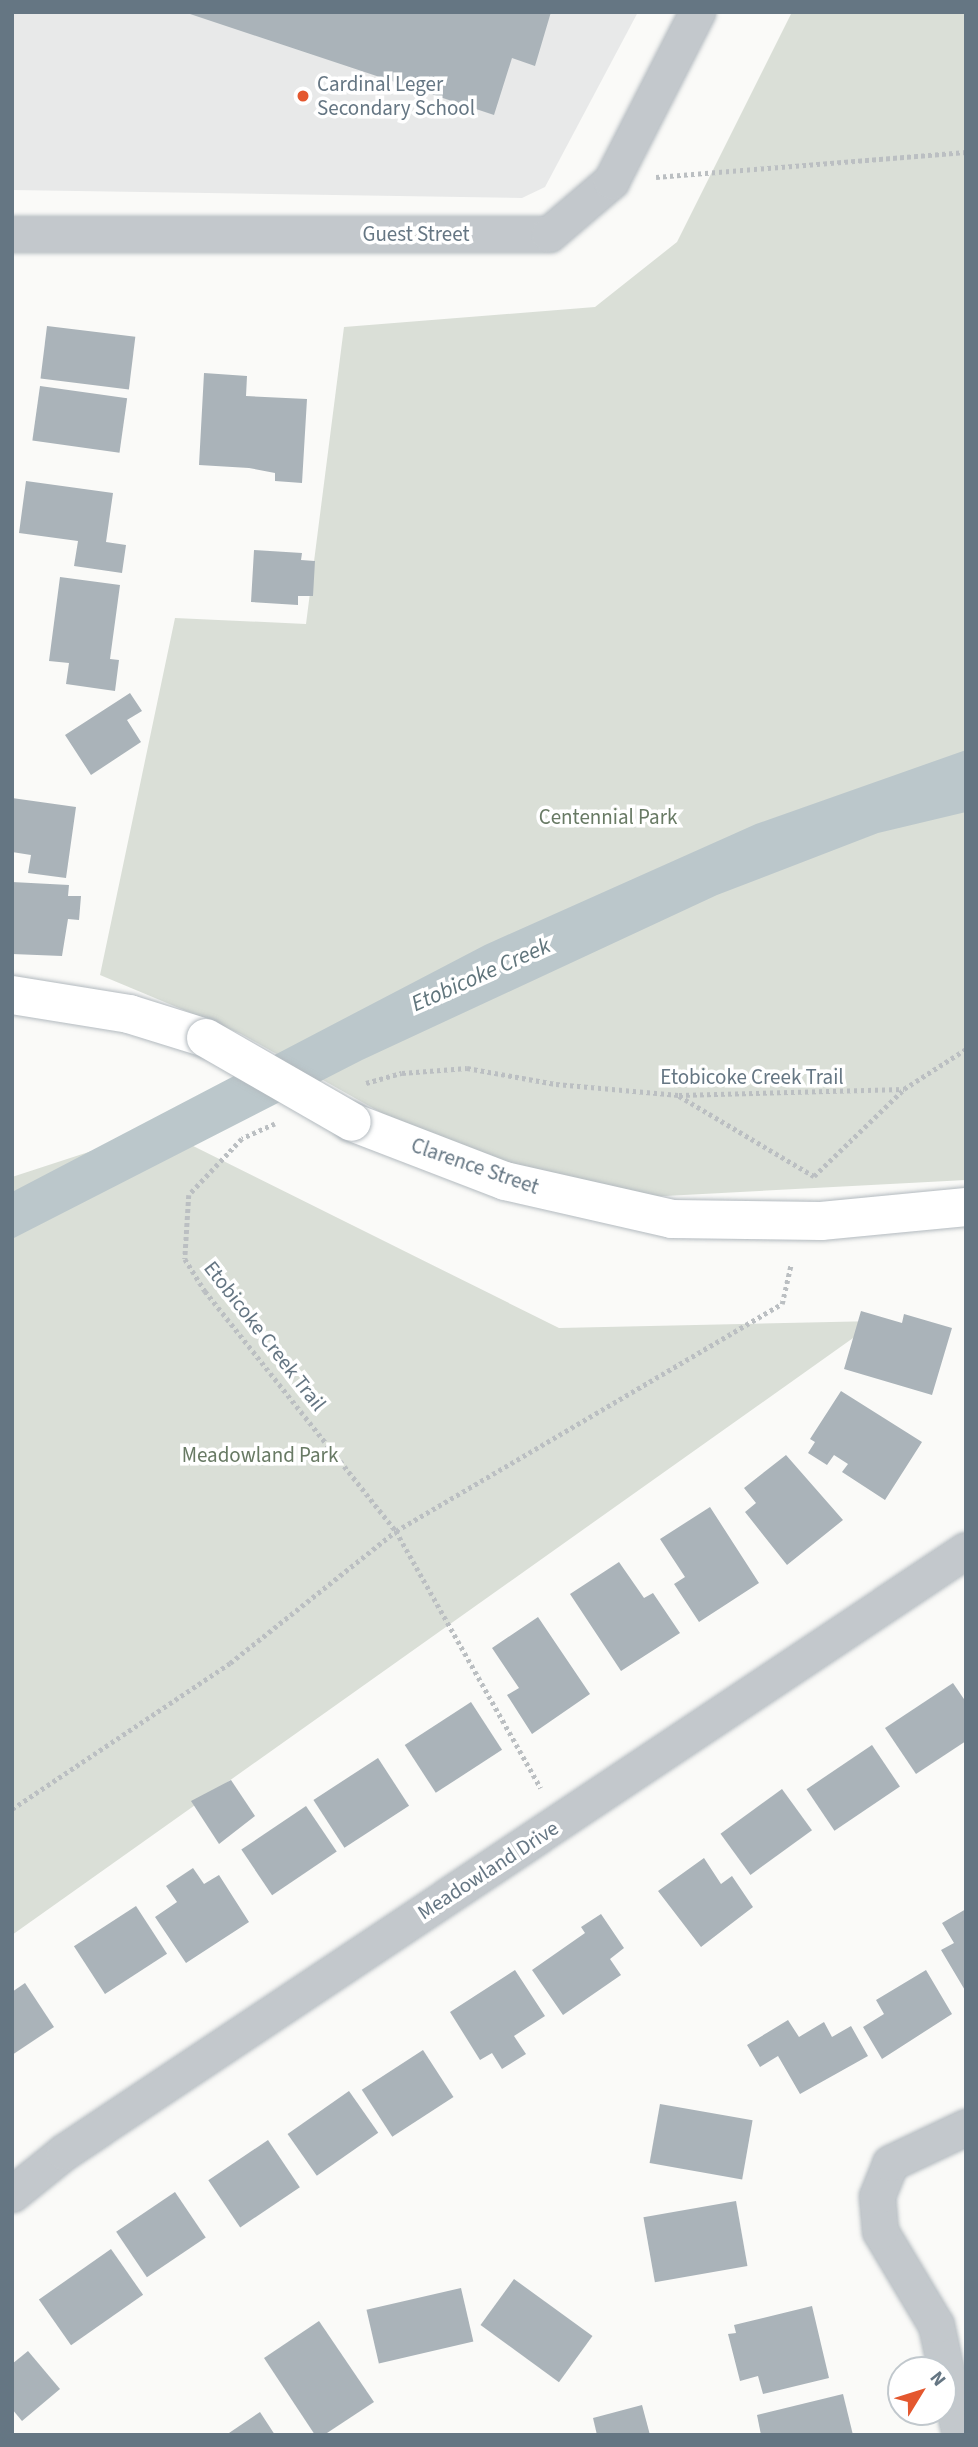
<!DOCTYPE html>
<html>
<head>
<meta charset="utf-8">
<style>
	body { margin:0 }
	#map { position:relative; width:978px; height:2447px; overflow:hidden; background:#fafaf8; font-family:"Source Sans 3",sans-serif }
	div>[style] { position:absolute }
	.built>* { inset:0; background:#e8e9e9 }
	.green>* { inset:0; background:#dadfd7 }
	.water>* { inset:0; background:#bbc7cb }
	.building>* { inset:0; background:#aab3b9; transform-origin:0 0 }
	.path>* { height:4.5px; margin-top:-2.25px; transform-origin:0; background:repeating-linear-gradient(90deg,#bbbfc2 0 3.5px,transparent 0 7px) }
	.roads { filter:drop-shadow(0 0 2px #b3babf) drop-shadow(0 0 2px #b3babf) }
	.street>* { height:35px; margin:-17.5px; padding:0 17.5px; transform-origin:17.5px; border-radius:17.5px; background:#c3c8cc }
	.secondary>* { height:38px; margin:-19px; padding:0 19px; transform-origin:19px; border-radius:19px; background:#fff }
	.bridges { filter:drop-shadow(0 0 2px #b3babf) drop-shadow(0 0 2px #b3babf) }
	.secondary-bridge>* { height:38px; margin:-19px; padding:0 19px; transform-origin:19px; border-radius:19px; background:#fff }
	.dots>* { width:19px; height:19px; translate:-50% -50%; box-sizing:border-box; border:4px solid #fff; border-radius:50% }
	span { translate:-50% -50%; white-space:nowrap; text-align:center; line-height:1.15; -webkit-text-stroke:7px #fff; paint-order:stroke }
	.poi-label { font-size:21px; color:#657683 }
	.left { translate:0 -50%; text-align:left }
	.street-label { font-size:21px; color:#657683 }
	.park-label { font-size:21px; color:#687a64 }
	.water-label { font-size:23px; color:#60757c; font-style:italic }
	.frame { position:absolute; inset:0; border:14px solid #657683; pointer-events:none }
	.north { position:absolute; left:887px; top:2356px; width:70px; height:70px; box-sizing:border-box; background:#fff; border:2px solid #c1c8cd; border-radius:50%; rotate:52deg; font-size:19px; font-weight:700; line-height:28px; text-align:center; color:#657683 }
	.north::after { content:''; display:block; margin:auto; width:24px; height:32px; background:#e4572e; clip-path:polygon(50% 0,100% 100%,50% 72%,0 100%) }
</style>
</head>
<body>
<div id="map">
	<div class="built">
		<div style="clip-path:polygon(12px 12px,638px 12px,545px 187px,522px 198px,12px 190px)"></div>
	</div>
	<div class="green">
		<div style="clip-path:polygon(792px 12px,966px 12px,966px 1180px,627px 1198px,433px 1142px,241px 1034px,100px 975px,175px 618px,306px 624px,344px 327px,595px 307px,677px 242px)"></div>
		<div style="clip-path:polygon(159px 1129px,559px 1328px,877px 1321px,12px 1935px,12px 1177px)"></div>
	</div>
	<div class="water">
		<div style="clip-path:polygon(966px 750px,966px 812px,878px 833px,717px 895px,362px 1060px,12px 1239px,12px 1192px,485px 945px,756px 824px)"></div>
	</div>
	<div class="building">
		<div style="clip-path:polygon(551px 12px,535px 66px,512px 58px,494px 115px,187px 13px)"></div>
		<div style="left:47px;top:326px;width:89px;height:53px;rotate:7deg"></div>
		<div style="clip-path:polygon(204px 373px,247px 376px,246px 396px,307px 399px,302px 483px,275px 481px,275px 473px,249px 468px,199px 465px)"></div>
		<div style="left:40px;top:386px;width:88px;height:55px;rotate:8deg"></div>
		<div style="clip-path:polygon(26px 481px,113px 493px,106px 542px,126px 545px,122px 573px,74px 566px,78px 541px,19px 533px)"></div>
		<div style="clip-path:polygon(254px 550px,302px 553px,301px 560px,315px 561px,313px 596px,298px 596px,298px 605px,251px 602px)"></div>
		<div style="clip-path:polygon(60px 577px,120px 585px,110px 659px,119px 660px,115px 691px,66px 684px,69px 663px,49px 661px)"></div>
		<div style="clip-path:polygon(130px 693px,142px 711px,127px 720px,141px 742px,91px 775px,65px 735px)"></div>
		<div style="clip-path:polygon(12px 798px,76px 807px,66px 878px,28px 873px,31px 855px,12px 852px)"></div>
		<div style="clip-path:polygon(12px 882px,69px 885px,68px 896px,81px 896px,79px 920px,68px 919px,62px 956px,12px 954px)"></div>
		<div style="clip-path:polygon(861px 1311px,902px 1323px,904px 1314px,952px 1328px,932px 1395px,844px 1369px)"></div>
		<div style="clip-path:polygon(841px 1391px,922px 1442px,885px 1500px,842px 1472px,848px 1464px,834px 1455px,827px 1465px,808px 1453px,815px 1442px,810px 1439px)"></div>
		<div style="clip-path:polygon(786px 1455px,843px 1520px,787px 1565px,745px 1512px,756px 1503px,744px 1488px)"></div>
		<div style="clip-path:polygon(710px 1507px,759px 1583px,699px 1622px,674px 1584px,685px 1577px,660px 1539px)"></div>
		<div style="clip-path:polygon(619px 1562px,644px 1598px,653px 1593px,680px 1633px,621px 1671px,570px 1594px)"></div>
		<div style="clip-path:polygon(538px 1617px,590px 1694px,532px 1734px,507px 1695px,519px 1688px,492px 1648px)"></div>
		<div style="clip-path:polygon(953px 1683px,966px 1702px,966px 1741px,916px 1774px,885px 1728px)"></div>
		<div style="left:471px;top:1702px;width:57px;height:79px;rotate:57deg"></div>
		<div style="left:872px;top:1745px;width:50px;height:79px;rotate:56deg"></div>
		<div style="left:378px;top:1758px;width:57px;height:77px;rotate:57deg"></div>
		<div style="clip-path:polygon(231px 1780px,255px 1816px,219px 1844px,191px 1801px)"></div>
		<div style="left:782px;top:1789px;width:51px;height:76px;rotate:54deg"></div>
		<div style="left:306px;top:1806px;width:55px;height:78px;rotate:56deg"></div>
		<div style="clip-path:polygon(704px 1858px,721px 1884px,732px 1876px,753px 1907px,701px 1947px,658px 1891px)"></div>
		<div style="clip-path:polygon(193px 1868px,204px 1884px,219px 1875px,249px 1922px,186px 1963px,155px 1917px,177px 1902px,166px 1886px)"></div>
		<div style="left:136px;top:1906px;width:57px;height:74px;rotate:57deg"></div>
		<div style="clip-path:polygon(966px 1909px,966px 1992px,941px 1950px,954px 1943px,942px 1923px)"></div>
		<div style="clip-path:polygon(601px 1914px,624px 1948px,610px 1959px,621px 1975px,563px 2015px,532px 1970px,585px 1933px,581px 1927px)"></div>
		<div style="clip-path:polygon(515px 1970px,545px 2016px,514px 2036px,526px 2054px,502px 2069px,492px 2053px,480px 2060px,450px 2012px)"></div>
		<div style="clip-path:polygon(926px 1970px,952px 2014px,882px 2059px,863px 2027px,884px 2014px,876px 2000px)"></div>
		<div style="clip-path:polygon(25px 1983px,54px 2027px,12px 2055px,12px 1992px)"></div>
		<div style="clip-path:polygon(788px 2020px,799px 2037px,824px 2022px,832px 2037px,851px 2026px,868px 2056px,800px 2094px,778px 2056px,760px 2067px,747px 2045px)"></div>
		<div style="left:423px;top:2050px;width:56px;height:73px;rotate:57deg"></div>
		<div style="left:349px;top:2091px;width:51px;height:75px;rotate:55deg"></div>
		<div style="left:660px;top:2104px;width:94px;height:60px;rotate:10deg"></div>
		<div style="left:268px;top:2140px;width:57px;height:72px;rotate:56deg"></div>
		<div style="left:175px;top:2192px;width:55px;height:71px;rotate:56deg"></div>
		<div style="left:736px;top:2201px;width:66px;height:94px;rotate:80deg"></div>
		<div style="left:111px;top:2249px;width:56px;height:88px;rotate:55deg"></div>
		<div style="left:514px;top:2279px;width:97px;height:57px;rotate:36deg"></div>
		<div style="left:461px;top:2288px;width:55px;height:97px;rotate:77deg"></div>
		<div style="clip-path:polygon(812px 2306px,829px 2378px,763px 2394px,758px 2376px,740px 2381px,728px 2334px,736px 2333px,734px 2325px)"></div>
		<div style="clip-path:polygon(319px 2321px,374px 2402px,324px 2435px,315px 2435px,264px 2358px)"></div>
		<div style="clip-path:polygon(28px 2351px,60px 2389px,22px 2421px,12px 2409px,12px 2364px)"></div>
		<div style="clip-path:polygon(843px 2394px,853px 2435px,761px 2435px,757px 2415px)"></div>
		<div style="clip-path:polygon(642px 2405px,650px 2435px,597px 2435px,593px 2418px)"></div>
		<div style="clip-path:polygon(260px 2412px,275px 2435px,226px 2435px)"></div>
	</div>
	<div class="path">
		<div style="left:656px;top:177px;width:311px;rotate:-4.6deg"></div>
		<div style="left:366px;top:1083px;width:37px;rotate:-16deg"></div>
		<div style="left:402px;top:1073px;width:65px;rotate:-4.4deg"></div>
		<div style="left:467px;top:1068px;width:90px;rotate:10.2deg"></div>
		<div style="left:556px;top:1084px;width:123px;rotate:5.1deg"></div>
		<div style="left:679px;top:1095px;width:225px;rotate:-1.5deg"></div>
		<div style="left:904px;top:1089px;width:74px;rotate:-32.8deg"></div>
		<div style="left:679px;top:1096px;width:157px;rotate:30.7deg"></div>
		<div style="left:275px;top:1124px;width:36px;rotate:156deg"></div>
		<div style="left:242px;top:1139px;width:77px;rotate:133.4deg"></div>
		<div style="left:189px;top:1195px;width:64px;rotate:93.6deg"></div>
		<div style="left:185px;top:1259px;width:38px;rotate:58deg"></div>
		<div style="left:205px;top:1291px;width:307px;rotate:51.5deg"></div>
		<div style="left:396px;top:1531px;width:295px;rotate:60.6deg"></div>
		<div style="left:814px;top:1176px;width:124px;rotate:-44deg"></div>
		<div style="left:12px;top:1809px;width:262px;rotate:-33.8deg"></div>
		<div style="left:230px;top:1663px;width:212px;rotate:-38.5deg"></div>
		<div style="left:396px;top:1531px;width:448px;rotate:-30.5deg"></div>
		<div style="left:782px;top:1304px;width:41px;rotate:-77.3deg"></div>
	</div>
	<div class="roads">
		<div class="street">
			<div style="left:12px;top:234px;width:537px"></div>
			<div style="left:549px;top:234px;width:82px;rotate:-40.5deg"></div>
			<div style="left:611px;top:181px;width:190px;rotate:-63deg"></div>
			<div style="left:12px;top:2194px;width:67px;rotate:-38.9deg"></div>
			<div style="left:64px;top:2152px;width:1084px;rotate:-33.72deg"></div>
			<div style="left:960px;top:2435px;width:113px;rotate:-102.3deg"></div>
			<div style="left:936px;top:2325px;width:109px;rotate:-120.8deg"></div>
			<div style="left:880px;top:2231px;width:35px;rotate:-95deg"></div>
			<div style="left:877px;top:2196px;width:35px;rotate:-68deg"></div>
			<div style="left:890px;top:2163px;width:84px;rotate:-25.3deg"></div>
		</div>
		<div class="secondary">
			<div style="left:12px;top:995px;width:119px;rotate:9.2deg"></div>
			<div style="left:129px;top:1014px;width:81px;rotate:17.3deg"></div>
			<div style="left:352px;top:1122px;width:164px;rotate:21.1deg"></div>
			<div style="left:505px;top:1181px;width:171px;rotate:12.8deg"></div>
			<div style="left:672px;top:1219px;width:149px;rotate:0.8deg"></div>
			<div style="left:821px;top:1221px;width:146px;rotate:-5.5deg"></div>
		</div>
	</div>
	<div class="bridges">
		<div class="secondary-bridge">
			<div style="left:206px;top:1038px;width:168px;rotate:29.9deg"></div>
		</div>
	</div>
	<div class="dots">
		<div style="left:303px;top:96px;background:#e4572e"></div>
	</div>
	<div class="poi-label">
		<span class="left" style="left:317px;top:96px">Cardinal Leger<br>Secondary School</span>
	</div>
	<div class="street-label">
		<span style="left:416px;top:234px">Guest Street</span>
		<span style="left:752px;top:1077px">Etobicoke Creek Trail</span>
		<span style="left:475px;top:1166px;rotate:19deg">Clarence Street</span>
		<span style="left:265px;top:1336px;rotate:52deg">Etobicoke Creek Trail</span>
		<span style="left:488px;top:1870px;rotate:-33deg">Meadowland Drive</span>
	</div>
	<div class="park-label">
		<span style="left:608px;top:817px">Centennial Park</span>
		<span style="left:260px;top:1455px">Meadowland Park</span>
	</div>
	<div class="water-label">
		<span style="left:481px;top:975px;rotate:-24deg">Etobicoke Creek</span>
	</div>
	<div class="frame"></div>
	<div class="north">N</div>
</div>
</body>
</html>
